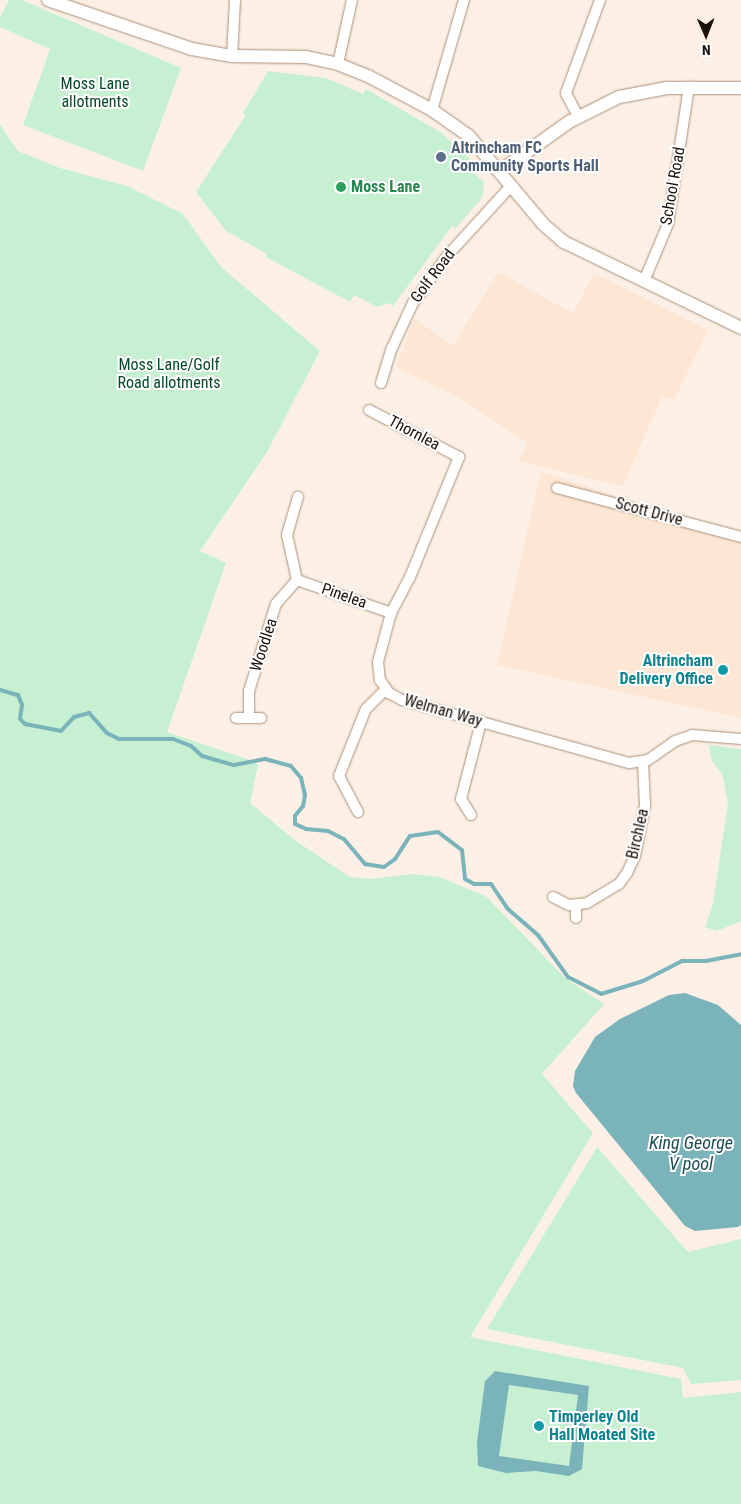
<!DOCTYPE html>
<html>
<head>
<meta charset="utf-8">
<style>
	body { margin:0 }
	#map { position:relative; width:741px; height:1504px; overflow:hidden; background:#fcf0e6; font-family:"Roboto Condensed",sans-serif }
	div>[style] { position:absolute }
	.built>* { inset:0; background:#fde7d4 }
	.green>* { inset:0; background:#c7f0d3 }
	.water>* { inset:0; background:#7bb3bb }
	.stream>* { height:4px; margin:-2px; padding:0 2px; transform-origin:2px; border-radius:2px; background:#7bb3bb }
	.roads { filter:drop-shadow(0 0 1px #ac9078) drop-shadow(0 0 1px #ac9078) }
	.minor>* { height:10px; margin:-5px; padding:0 5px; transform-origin:5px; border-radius:5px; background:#fff }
	.tertiary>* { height:12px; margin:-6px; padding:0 6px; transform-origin:6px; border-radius:6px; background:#fff }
	.dots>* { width:14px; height:14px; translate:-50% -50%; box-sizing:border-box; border:2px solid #fff; border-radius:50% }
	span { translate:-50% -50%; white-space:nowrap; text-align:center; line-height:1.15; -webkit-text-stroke:4px #fff; paint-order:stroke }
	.park-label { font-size:16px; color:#024a26 }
	.service-label { font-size:16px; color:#4e5e75; font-weight:700 }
	.left { translate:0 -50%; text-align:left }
	.street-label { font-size:16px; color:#1b1108 }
	.leisure-label { font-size:16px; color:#27864d; font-weight:700 }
	.culture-label { font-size:16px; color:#0d838f; font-weight:700 }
	.right { translate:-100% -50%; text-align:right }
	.water-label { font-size:18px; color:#1a4c52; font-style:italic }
	.north { position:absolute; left:681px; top:10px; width:50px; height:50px; -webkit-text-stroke:4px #fff; paint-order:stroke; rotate:179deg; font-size:14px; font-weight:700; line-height:20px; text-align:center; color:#1b1108 }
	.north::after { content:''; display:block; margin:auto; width:18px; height:22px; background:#1b1108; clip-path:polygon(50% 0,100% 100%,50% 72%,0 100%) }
</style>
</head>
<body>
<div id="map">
	<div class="built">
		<div style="clip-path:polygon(498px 272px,573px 313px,594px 273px,708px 330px,674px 400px,662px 397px,623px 486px,518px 461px,528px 443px,456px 396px,396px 367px,414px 318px,453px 346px)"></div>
		<div style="clip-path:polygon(541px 471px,741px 539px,741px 718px,497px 665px)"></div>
	</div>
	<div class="green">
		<div style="clip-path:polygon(9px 0,22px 0,181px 68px,143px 171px,23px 125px,50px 49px,0 27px,0 17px)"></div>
		<div style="clip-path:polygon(268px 71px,326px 78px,363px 94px,366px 89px,442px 133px,473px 162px,473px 172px,484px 182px,482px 198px,456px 228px,452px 226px,393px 306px,389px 303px,377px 307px,354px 295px,350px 302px,266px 257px,267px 254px,226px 231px,196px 192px,246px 115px,243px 113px)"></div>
		<div style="clip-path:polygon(0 125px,18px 151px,60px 168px,127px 186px,183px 214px,221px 267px,320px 351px,267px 452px,202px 548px,198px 550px,226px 563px,167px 732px,253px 761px,258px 765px,250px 803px,296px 841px,350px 877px,370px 879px,413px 874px,440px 877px,487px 897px,565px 978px,604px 1004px,542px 1074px,593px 1133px,470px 1337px,681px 1379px,683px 1398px,741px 1392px,741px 1504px,0 1504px)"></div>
		<div style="clip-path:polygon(709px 745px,741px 749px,741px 921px,717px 931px,705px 927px,713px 904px,728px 803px,722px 774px,712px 761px)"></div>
		<div style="clip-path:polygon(597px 1147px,688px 1252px,741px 1239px,741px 1380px,691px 1384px,683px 1368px,487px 1329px)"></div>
	</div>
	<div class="water">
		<div style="clip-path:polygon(685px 993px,718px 1005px,741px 1025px,741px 1225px,738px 1227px,695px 1231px,685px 1226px,576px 1093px,573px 1086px,575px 1071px,595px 1037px,620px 1019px,669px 995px)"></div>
		<div style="clip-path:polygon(evenodd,495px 1371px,589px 1386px,582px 1469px,569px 1476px,536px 1471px,506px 1473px,478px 1466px,477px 1442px,485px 1381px,495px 1371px,509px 1385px,578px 1395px,569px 1466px,499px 1456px,509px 1385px)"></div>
	</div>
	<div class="stream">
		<div style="left:0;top:690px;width:19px;rotate:16deg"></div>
		<div style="left:18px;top:695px;width:11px;rotate:68deg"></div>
		<div style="left:22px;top:705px;width:14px;rotate:98deg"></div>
		<div style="left:20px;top:719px;width:7px;rotate:45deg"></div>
		<div style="left:25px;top:724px;width:37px;rotate:11deg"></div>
		<div style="left:61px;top:731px;width:19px;rotate:-47deg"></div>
		<div style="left:74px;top:717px;width:16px;rotate:-15deg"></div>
		<div style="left:89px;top:713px;width:27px;rotate:48deg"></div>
		<div style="left:107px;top:733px;width:13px;rotate:27deg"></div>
		<div style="left:119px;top:739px;width:54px"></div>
		<div style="left:173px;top:739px;width:19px;rotate:21deg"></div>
		<div style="left:191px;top:746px;width:15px;rotate:42deg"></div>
		<div style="left:202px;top:756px;width:33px;rotate:16deg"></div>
		<div style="left:234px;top:765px;width:32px;rotate:-11deg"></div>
		<div style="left:265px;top:759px;width:27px;rotate:15deg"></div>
		<div style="left:291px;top:766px;width:16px;rotate:50deg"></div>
		<div style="left:301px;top:778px;width:17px;rotate:77deg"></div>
		<div style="left:305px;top:795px;width:11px;rotate:100deg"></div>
		<div style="left:303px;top:806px;width:13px;rotate:129deg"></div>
		<div style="left:295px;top:816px;width:8px;rotate:90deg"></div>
		<div style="left:295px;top:824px;width:12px;rotate:24deg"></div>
		<div style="left:306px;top:829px;width:22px;rotate:5deg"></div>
		<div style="left:328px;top:831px;width:18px;rotate:27deg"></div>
		<div style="left:344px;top:839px;width:33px;rotate:50deg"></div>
		<div style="left:365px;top:864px;width:19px;rotate:9deg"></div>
		<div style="left:384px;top:867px;width:14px;rotate:-36deg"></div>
		<div style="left:395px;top:859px;width:27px;rotate:-57deg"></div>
		<div style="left:410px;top:836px;width:28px;rotate:-8deg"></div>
		<div style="left:438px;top:832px;width:30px;rotate:37deg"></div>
		<div style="left:462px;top:850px;width:29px;rotate:84deg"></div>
		<div style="left:465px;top:879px;width:10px;rotate:29deg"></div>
		<div style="left:474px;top:884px;width:17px"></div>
		<div style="left:491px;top:884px;width:30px;rotate:56deg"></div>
		<div style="left:508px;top:909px;width:40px;rotate:41deg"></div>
		<div style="left:538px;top:935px;width:52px;rotate:54.5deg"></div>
		<div style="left:568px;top:977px;width:37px;rotate:27deg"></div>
		<div style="left:601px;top:994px;width:44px;rotate:-17.2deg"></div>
		<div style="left:643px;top:981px;width:44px;rotate:-27.1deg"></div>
		<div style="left:682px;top:961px;width:24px"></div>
		<div style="left:706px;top:961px;width:36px;rotate:-11deg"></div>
	</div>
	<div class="roads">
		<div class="minor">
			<div style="left:232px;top:56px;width:56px;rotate:-86.9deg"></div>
			<div style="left:338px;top:64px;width:66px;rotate:-77.7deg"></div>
			<div style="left:432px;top:110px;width:115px;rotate:-73.8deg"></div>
			<div style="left:578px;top:116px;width:26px;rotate:-118deg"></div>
			<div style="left:566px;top:93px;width:99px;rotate:-69.9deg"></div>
			<div style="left:644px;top:281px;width:62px;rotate:-67.2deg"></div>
			<div style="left:668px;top:224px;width:139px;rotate:-81.3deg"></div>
			<div style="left:381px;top:383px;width:37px;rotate:-73deg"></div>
			<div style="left:392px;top:348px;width:50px;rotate:-65deg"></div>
			<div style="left:413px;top:303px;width:58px;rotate:-54.1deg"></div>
			<div style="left:447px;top:256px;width:95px;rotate:-47.6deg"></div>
			<div style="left:369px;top:410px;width:102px;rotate:27.6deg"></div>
			<div style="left:459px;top:457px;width:130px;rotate:112.2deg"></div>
			<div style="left:410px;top:577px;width:41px;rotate:117.8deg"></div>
			<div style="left:391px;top:613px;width:51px;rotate:104.9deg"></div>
			<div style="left:378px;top:662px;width:18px;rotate:84deg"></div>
			<div style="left:380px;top:680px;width:16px;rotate:55deg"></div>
			<div style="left:389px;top:693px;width:15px;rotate:28deg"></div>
			<div style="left:402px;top:700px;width:236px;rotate:15.5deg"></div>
			<div style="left:629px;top:763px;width:19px;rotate:-9deg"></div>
			<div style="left:648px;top:760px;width:33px;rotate:-35deg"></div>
			<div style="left:675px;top:741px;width:18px;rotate:-19deg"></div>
			<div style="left:692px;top:735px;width:49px;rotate:4.7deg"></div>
			<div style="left:557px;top:488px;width:190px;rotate:14.9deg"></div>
			<div style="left:297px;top:580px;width:100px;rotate:19.3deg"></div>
			<div style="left:297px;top:580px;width:46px;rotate:-102.5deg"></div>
			<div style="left:287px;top:535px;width:40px;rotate:-74deg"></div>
			<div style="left:236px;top:718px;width:25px"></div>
			<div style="left:249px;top:718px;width:27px;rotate:-90deg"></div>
			<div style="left:249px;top:691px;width:91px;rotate:-72.8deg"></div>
			<div style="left:276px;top:604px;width:32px;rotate:-49deg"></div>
			<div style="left:358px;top:812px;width:41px;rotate:-117.8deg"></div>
			<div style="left:339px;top:776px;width:72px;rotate:-68.1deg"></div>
			<div style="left:366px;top:709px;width:28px;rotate:-45deg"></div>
			<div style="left:471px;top:815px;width:19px;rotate:-122deg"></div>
			<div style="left:461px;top:799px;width:80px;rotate:-75.4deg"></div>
			<div style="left:553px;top:897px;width:18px;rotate:27deg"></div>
			<div style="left:569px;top:905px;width:18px;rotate:-6deg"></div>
			<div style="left:587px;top:903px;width:37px;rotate:-31deg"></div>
			<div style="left:619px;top:884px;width:14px;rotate:-54deg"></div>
			<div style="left:627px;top:873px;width:19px;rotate:-65deg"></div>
			<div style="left:635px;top:856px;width:52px;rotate:-78.9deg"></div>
			<div style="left:645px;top:805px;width:43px;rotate:-92.7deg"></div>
			<div style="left:576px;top:918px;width:12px;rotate:-90deg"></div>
		</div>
		<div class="tertiary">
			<div style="left:48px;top:0;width:152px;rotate:18.8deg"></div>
			<div style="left:192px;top:49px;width:41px;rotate:9.9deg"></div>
			<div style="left:232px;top:56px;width:74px;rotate:0.8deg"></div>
			<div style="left:306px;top:57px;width:33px;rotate:12deg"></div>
			<div style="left:338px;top:64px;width:32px;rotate:22deg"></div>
			<div style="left:368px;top:76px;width:72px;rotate:28deg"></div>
			<div style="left:432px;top:110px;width:45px;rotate:35.1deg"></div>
			<div style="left:469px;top:136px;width:115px;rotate:49.9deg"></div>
			<div style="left:543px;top:224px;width:28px;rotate:41deg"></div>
			<div style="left:564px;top:242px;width:197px;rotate:25.9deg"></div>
			<div style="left:500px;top:171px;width:85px;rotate:-35.4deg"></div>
			<div style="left:569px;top:122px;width:56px;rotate:-26.6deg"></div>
			<div style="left:619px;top:97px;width:49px;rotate:-10.6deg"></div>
			<div style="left:667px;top:88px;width:74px"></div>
		</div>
	</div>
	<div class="dots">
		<div style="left:441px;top:157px;background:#5c6f8a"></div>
		<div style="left:341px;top:187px;background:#2e9e5b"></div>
		<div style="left:723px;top:670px;background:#0f9aa8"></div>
		<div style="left:539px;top:1426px;background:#0f9aa8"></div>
	</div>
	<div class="park-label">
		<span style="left:95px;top:93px">Moss Lane<br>allotments</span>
		<span style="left:169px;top:374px">Moss Lane/Golf<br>Road allotments</span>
	</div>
	<div class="service-label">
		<span class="left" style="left:451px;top:157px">Altrincham FC<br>Community Sports Hall</span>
	</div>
	<div class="street-label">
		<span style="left:673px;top:186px;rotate:-80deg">School Road</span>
		<span style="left:433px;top:276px;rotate:-53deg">Golf Road</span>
		<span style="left:414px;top:433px;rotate:28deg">Thornlea</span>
		<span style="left:649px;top:512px;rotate:15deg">Scott Drive</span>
		<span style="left:344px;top:596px;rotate:19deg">Pinelea</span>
		<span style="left:264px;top:645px;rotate:-72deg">Woodlea</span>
		<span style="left:443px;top:711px;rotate:16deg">Welman Way</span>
		<span style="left:638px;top:834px;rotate:-77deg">Birchlea</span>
	</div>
	<div class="leisure-label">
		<span class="left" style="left:351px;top:187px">Moss Lane</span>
	</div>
	<div class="culture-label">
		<span class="right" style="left:713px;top:670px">Altrincham<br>Delivery Office</span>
		<span class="left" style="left:549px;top:1426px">Timperley Old<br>Hall Moated Site</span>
	</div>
	<div class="water-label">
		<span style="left:691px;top:1154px">King George<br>V pool</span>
	</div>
	<div class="north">N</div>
</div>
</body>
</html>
